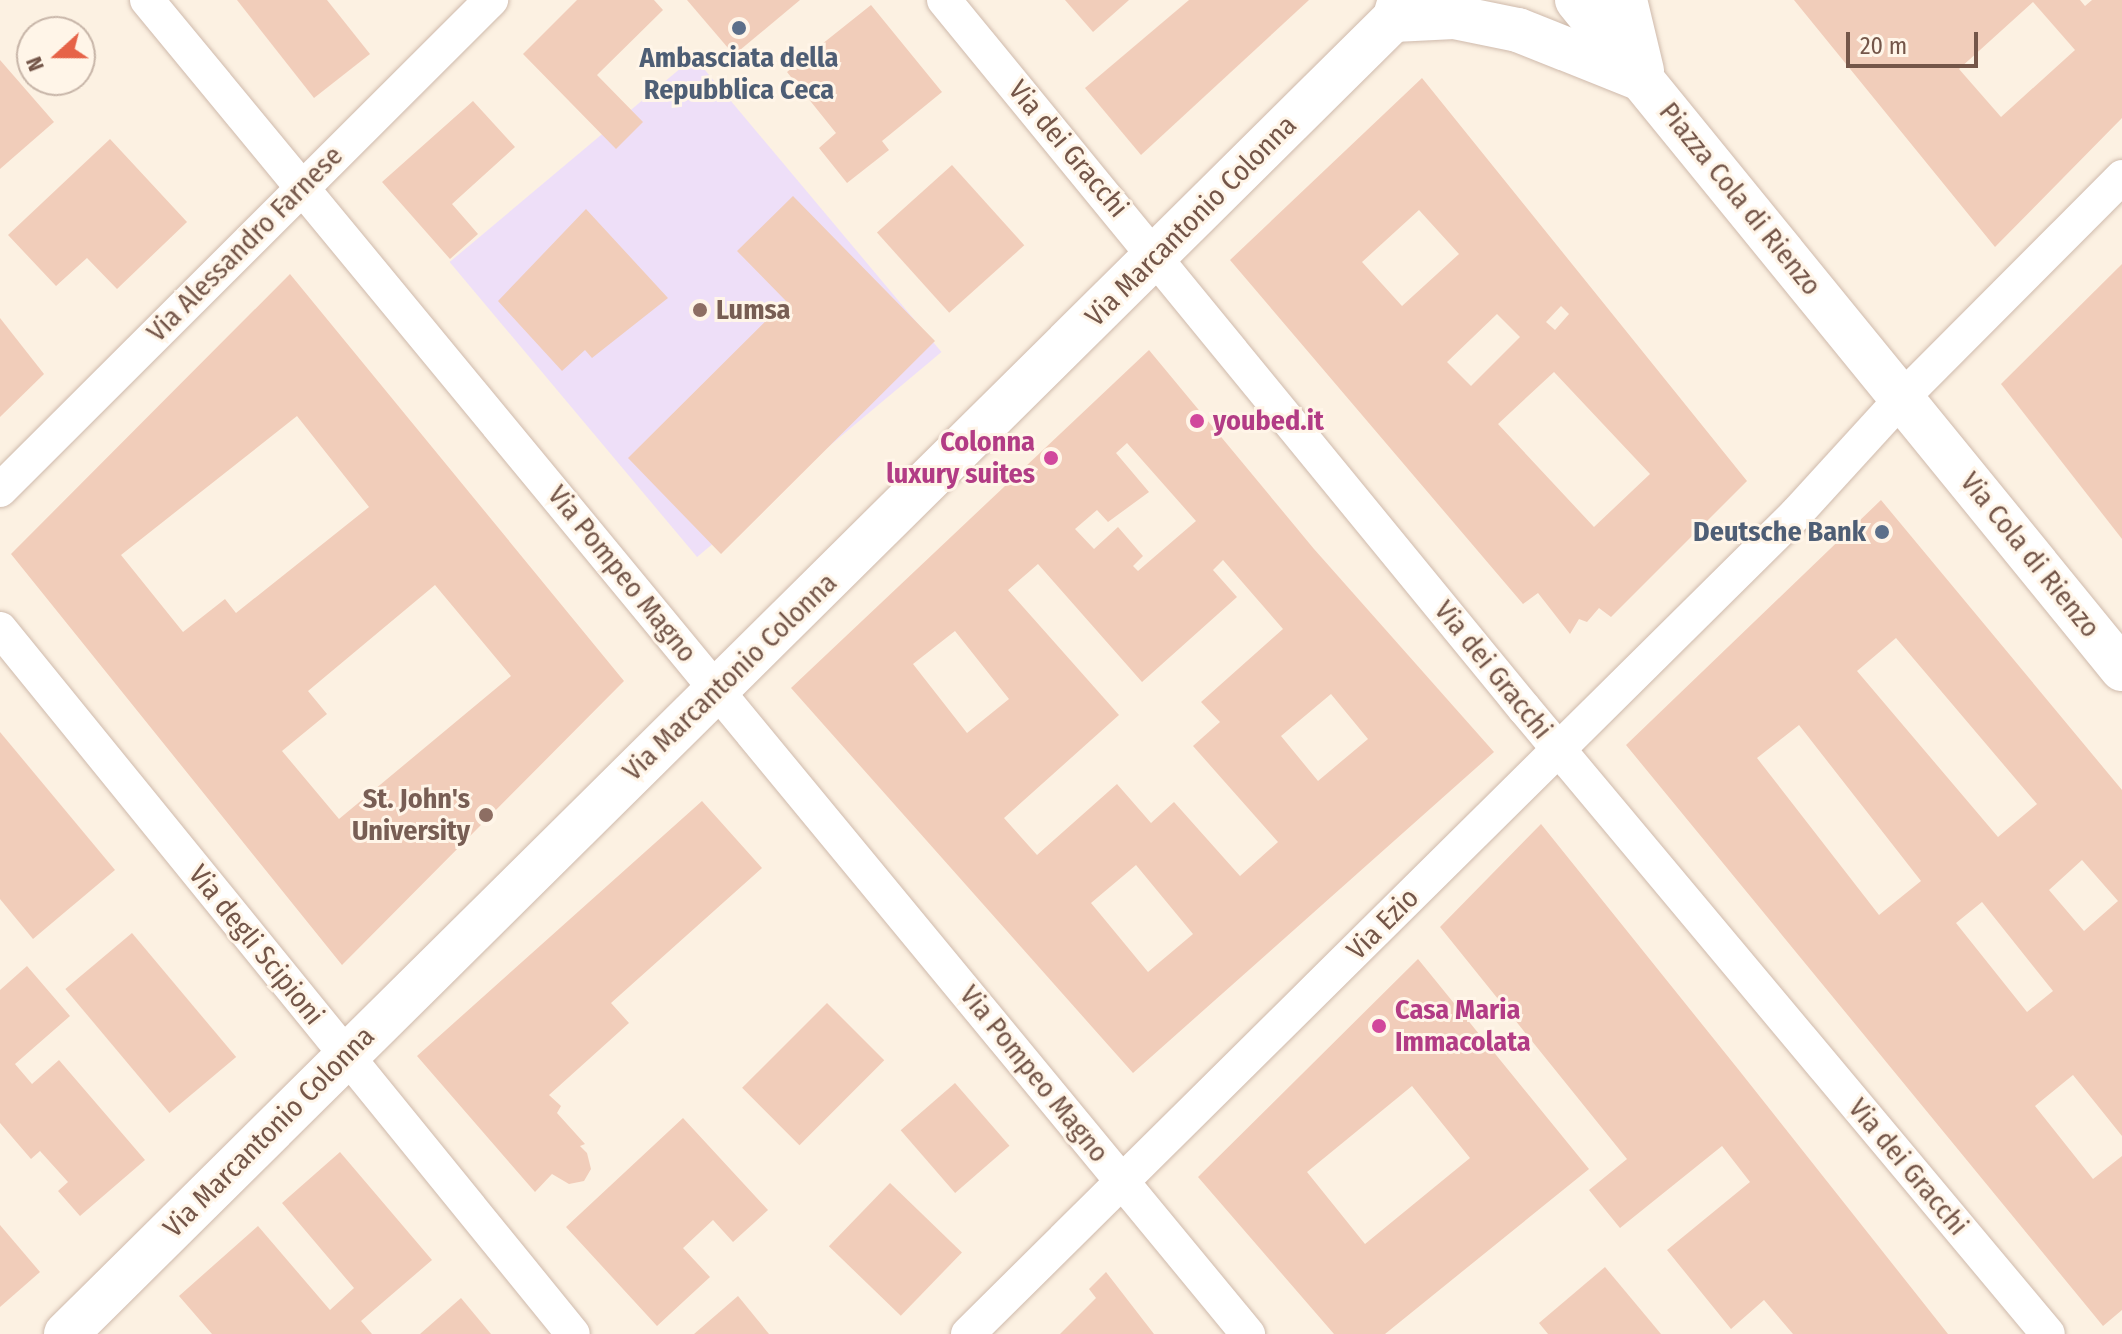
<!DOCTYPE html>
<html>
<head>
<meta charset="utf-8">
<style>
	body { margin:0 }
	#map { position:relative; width:2122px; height:1334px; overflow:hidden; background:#fcf1e2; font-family:"Fira Sans Condensed",sans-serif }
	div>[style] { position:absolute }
	.education>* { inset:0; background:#eedff8; transform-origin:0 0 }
	.building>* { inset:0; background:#f1cdba; transform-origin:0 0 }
	.roads { filter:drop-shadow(0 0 2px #cfbaac) drop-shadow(0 0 2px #cfbaac) }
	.minor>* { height:34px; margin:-17px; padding:0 17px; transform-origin:17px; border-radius:17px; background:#fff }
	.tertiary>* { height:44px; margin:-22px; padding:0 22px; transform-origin:22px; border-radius:22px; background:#fff }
	.secondary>* { height:44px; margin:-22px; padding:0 22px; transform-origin:22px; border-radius:22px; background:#fff }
	.dots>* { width:22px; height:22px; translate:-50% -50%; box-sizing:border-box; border:4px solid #fff5e8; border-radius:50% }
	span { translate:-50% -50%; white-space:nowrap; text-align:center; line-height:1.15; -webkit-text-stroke:6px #fff5e8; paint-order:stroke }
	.service-label { font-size:28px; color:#4e5e75; font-weight:700 }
	.right { translate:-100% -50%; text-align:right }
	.street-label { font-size:28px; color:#745649 }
	.education-label { font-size:28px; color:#785e54; font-weight:700 }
	.left { translate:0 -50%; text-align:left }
	.hotel-label { font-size:28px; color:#b23c85; font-weight:700 }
	.north { position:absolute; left:16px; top:16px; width:80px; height:80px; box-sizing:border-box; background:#fff5e8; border:2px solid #c7b5a8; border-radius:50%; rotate:249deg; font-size:22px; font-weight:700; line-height:32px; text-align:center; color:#745649 }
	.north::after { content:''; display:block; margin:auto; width:28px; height:36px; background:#e66348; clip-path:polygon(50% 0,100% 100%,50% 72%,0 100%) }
	.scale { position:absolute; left:1846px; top:32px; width:132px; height:36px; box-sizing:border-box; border:4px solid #745649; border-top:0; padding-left:10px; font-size:24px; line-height:28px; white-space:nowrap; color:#745649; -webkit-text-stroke:6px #fff5e8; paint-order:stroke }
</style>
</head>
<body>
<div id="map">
	<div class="education">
		<div style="left:694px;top:57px;width:385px;height:319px;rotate:50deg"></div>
	</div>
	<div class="building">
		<div style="clip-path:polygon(237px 0,327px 0,370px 54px,314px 98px)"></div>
		<div style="clip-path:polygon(577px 0,654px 0,663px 10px,597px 75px,643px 122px,616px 149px,523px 54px)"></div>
		<div style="clip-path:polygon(687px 0,800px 0,734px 55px)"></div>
		<div style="clip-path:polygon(1065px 0,1129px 0,1093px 32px)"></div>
		<div style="clip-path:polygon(1189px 0,1309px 0,1141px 155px,1085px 88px)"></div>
		<div style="clip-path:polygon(evenodd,1794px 0,2080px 0,2085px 6px,2092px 0,2122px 0,2122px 118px,1995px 247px,1794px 0,2033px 2px,2075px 50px,2001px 117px,1959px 69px,2033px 2px)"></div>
		<div style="clip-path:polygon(871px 5px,942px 92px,882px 141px,889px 150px,847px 183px,819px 148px,836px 133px,787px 72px)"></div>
		<div style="clip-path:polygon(0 60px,54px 122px,0 169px)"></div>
		<div style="clip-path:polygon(evenodd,1422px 78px,1747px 481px,1611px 617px,1599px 608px,1587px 622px,1579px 619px,1570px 634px,1538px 593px,1523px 604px,1230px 260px,1422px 78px,1419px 210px,1459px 254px,1402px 306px,1362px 262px,1419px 210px,1422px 78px,1561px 306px,1569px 314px,1555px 330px,1546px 322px,1561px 306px,1422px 78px,1497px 314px,1520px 337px,1471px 386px,1447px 362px,1497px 314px,1422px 78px,1554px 372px,1650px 474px,1594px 527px,1498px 424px,1554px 372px)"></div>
		<div style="clip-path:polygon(473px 101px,515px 147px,452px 204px,478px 234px,450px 259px,382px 182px)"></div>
		<div style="clip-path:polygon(110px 139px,187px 222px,117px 289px,87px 258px,56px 286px,8px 235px)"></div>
		<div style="left:952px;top:165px;width:108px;height:101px;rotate:48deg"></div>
		<div style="clip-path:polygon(793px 196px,935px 341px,721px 554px,628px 458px,786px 301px,737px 251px)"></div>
		<div style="clip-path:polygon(586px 209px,668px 298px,592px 358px,585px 350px,562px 371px,498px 301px)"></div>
		<div style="clip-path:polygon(2122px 264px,2122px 539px,2001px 384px)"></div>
		<div style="clip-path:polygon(evenodd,290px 274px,624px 681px,342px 965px,11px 554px,290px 274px,297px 416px,369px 507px,236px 613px,225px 599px,183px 632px,121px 555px,297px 416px,290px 274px,435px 585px,511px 676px,339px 819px,282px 751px,327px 714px,308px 691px,435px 585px)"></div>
		<div style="clip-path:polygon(0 318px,44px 374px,0 417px)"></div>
		<div style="clip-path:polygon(evenodd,1149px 350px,1314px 549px,1494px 752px,1133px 1073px,791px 688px,1149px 350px,1127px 443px,1196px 521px,1138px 571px,1133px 566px,1143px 556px,1118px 527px,1094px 549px,1075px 529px,1097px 510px,1108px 522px,1149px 492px,1116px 453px,1127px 443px,1149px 350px,1223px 560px,1283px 629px,1201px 702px,1220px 722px,1193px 746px,1278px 842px,1240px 876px,1174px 802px,1151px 823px,1117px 784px,1037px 855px,1004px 818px,1119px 715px,1008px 590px,1038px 564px,1142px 682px,1237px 597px,1213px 570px,1223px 560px,1149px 350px,955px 631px,1009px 699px,967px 733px,913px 664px,955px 631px,1149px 350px,1331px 694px,1368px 739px,1318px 781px,1281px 736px,1331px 694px,1149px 350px,1136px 865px,1193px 934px,1148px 972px,1091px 903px,1136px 865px)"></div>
		<div style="clip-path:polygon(evenodd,1881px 500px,2122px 790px,2122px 1136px,2073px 1075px,2035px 1106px,2093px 1179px,2122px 1156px,2122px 1310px,2103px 1326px,1626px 745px,1881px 500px,1896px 638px,2037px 804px,1998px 837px,1857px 671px,1896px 638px,1881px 500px,1799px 725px,1921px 881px,1879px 915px,1757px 758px,1799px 725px,1881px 500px,2082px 860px,2118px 901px,2084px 931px,2049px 890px,2082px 860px,1881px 500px,1982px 902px,2053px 991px,2027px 1012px,1956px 923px,1982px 902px)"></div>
		<div style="clip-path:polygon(0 732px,115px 870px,33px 939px,0 899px)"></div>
		<div style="clip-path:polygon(702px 801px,762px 868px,611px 1003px,629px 1023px,549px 1095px,561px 1106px,557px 1113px,585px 1144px,580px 1146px,587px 1153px,591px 1169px,584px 1181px,569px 1184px,552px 1174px,535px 1192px,417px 1056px)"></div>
		<div style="clip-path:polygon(1541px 824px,1738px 1069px,1948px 1334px,1793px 1334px,1764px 1300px,1731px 1329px,1667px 1250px,1750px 1182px,1722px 1146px,1620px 1228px,1589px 1190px,1627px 1159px,1440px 927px)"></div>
		<div style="left:132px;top:933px;width:162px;height:87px;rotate:50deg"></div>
		<div style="clip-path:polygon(evenodd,1418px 959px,1589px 1169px,1385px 1334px,1334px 1334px,1198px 1177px,1418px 959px,1412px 1086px,1470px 1158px,1365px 1244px,1307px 1172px,1412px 1086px)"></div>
		<div style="clip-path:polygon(27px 966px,70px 1016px,15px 1064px,32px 1084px,59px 1060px,145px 1160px,80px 1216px,58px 1191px,68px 1182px,40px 1151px,31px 1159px,0 1123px,0 990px)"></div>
		<div style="left:827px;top:1003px;width:81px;height:120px;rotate:45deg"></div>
		<div style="left:955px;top:1083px;width:83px;height:72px;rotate:49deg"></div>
		<div style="clip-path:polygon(683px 1118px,768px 1210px,733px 1242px,713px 1220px,683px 1248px,710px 1277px,657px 1326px,566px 1227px)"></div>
		<div style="clip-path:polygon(340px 1152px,432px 1260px,361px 1321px,372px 1334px,212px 1334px,179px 1296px,258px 1226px,330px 1310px,354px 1288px,282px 1203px)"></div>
		<div style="left:890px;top:1183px;width:100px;height:88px;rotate:44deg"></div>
		<div style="clip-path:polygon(0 1225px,40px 1272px,0 1307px)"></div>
		<div style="clip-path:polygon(1605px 1267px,1661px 1334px,1548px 1334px,1539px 1323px)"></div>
		<div style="clip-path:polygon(1106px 1272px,1154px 1334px,1060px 1334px,1096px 1298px,1089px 1289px)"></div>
		<div style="clip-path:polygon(738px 1296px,769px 1334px,694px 1334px)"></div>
		<div style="clip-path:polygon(461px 1298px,491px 1334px,420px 1334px)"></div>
	</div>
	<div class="roads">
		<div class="minor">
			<div style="left:147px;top:0;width:1730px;rotate:50.47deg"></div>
			<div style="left:944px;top:0;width:915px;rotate:50.68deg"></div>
			<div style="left:1524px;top:708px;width:816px;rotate:50.07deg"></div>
			<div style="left:0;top:490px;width:694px;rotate:-44.94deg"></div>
			<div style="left:0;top:629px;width:908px;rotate:50.9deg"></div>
			<div style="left:968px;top:1334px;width:1167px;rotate:-44.72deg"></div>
			<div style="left:1797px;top:513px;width:156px;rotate:-47.6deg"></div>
			<div style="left:1902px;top:398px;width:312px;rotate:-45.1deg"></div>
		</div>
		<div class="tertiary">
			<div style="left:66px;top:1334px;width:1896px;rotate:-44.72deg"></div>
		</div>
		<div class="secondary">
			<div style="left:1400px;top:0;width:21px;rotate:107deg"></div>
			<div style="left:1394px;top:20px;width:60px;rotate:-2.9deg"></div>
			<div style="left:1454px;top:17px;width:65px;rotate:11.5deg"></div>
			<div style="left:1518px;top:30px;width:127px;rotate:21.7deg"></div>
			<div style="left:1577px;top:0;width:863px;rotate:50.83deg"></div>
			<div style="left:1625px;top:0;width:73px;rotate:76.5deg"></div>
		</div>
	</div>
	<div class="dots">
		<div style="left:739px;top:28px;background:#5c6f8a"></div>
		<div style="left:700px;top:310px;background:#8d6e63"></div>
		<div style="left:1197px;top:421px;background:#d1479c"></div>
		<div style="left:1051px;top:458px;background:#d1479c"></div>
		<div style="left:1882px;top:532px;background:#5c6f8a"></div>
		<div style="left:486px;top:815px;background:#8d6e63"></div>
		<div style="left:1379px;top:1026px;background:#d1479c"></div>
	</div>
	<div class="service-label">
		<span style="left:739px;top:74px">Ambasciata della<br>Repubblica Ceca</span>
		<span class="right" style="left:1866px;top:532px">Deutsche Bank</span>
	</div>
	<div class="street-label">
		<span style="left:1068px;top:149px;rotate:50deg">Via dei Gracchi</span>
		<span style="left:1740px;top:199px;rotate:51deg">Piazza Cola di Rienzo</span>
		<span style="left:1191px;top:221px;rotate:-45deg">Via Marcantonio Colonna</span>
		<span style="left:245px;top:244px;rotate:-45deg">Via Alessandro Farnese</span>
		<span style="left:2030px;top:555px;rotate:51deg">Via Cola di Rienzo</span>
		<span style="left:622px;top:574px;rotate:51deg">Via Pompeo Magno</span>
		<span style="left:1493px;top:670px;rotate:51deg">Via dei Gracchi</span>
		<span style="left:730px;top:677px;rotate:-44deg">Via Marcantonio Colonna</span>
		<span style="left:1383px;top:924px;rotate:-45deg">Via Ezio</span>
		<span style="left:256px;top:945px;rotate:51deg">Via degli Scipioni</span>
		<span style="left:1034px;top:1074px;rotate:51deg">Via Pompeo Magno</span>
		<span style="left:269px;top:1132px;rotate:-45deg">Via Marcantonio Colonna</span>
		<span style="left:1908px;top:1167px;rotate:50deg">Via dei Gracchi</span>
	</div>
	<div class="education-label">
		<span class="left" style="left:716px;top:310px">Lumsa</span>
		<span class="right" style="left:470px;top:815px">St. John's<br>University</span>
	</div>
	<div class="hotel-label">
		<span class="left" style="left:1213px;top:421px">youbed.it</span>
		<span class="right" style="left:1035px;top:458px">Colonna<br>luxury suites</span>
		<span class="left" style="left:1395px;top:1026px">Casa Maria<br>Immacolata</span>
	</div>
	<div class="north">N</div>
	<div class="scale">20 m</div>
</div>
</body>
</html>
